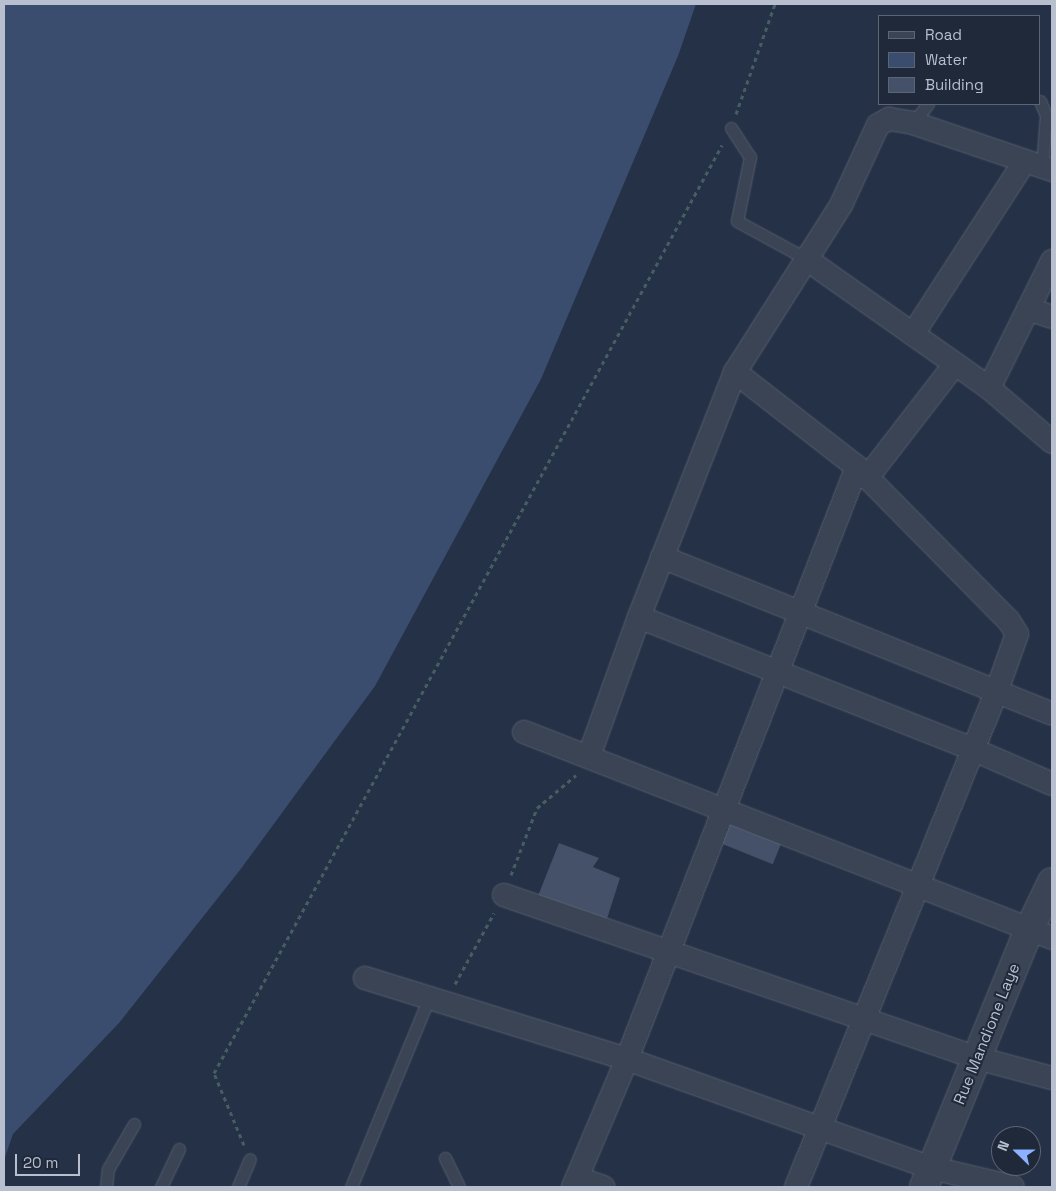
<!DOCTYPE html>
<html>
<head>
<meta charset="utf-8">
<style>
	body { margin:0 }
	#map { position:relative; width:1056px; height:1191px; overflow:hidden; background:#253146; font-family:"Space Grotesk",sans-serif }
	div>[style] { position:absolute }
	.water>* { inset:0; background:#3a4d6f }
	.building>* { inset:0; background:#445168; transform-origin:0 0 }
	.path>* { height:3px; margin-top:-1.5px; transform-origin:0; background:repeating-linear-gradient(90deg,#465e62 0 4px,transparent 0 8px) }
	.roads { filter:drop-shadow(0 0 1px #565f6f) drop-shadow(0 0 1px #565f6f) }
	.service>* { height:11px; margin:-5.5px; padding:0 5.5px; transform-origin:5.5px; border-radius:5.5px; background:#3a4455 }
	.minor>* { height:22px; margin:-11px; padding:0 11px; transform-origin:11px; border-radius:11px; background:#3a4455 }
	.tertiary>* { height:28px; margin:-14px; padding:0 14px; transform-origin:14px; border-radius:14px; background:#3a4455 }
	span { translate:-50% -50%; white-space:nowrap; text-align:center; line-height:1.15; -webkit-text-stroke:4px #1f293a; paint-order:stroke }
	.street-label { font-size:16px; color:#b8bfce }
	.frame { position:absolute; inset:0; border:5px solid #b8bfce; pointer-events:none }
	.legend { position:absolute; left:878px; top:15px; width:162px; height:90px; box-sizing:border-box; background:#1f293a; border:1px solid #5c6575; margin:0; padding:6px 9px; list-style:none; font-size:15px; color:#b8bfce }
	.legend li { display:flex; align-items:center; gap:10px; height:25px }
	.legend b { width:25px; border:1px solid #5c6575 }
	.north { position:absolute; left:991px; top:1126px; width:50px; height:50px; box-sizing:border-box; background:#1f293a; border:1px solid #5c6575; border-radius:50%; rotate:292deg; font-size:14px; font-weight:700; line-height:20px; text-align:center; color:#b8bfce }
	.north::after { content:''; display:block; margin:auto; width:18px; height:22px; background:#8cb2ff; clip-path:polygon(50% 0,100% 100%,50% 72%,0 100%) }
	.scale { position:absolute; left:15px; top:1154px; width:65px; height:22px; box-sizing:border-box; border:2px solid #b8bfce; border-top:0; padding-left:6px; font-size:15px; line-height:18px; white-space:nowrap; color:#b8bfce; -webkit-text-stroke:4px #1f293a; paint-order:stroke }
</style>
</head>
<body>
<div id="map">
	<div class="water">
		<div style="clip-path:polygon(4px 4px,696px 4px,678px 56px,541px 379px,375px 686px,240px 870px,119px 1023px,13px 1134px,4px 1160px)"></div>
	</div>
	<div class="building">
		<div style="left:723px;top:814px;width:65px;height:28px;rotate:22deg"></div>
		<div style="clip-path:polygon(559px 843px,599px 858px,593px 867px,620px 878px,605px 925px,536px 901px)"></div>
	</div>
	<div class="path">
		<div style="left:736px;top:114px;width:117px;rotate:-70.5deg"></div>
		<div style="left:511px;top:875px;width:72px;rotate:-68.8deg"></div>
		<div style="left:537px;top:808px;width:51px;rotate:-40.2deg"></div>
		<div style="left:455px;top:984px;width:81px;rotate:-61.2deg"></div>
		<div style="left:244px;top:1145px;width:78px;rotate:-112.6deg"></div>
		<div style="left:214px;top:1073px;width:1058px;rotate:-61.3deg"></div>
	</div>
	<div class="roads">
		<div class="service">
			<div style="left:1040px;top:101px;width:15px;rotate:67deg"></div>
			<div style="left:1046px;top:115px;width:52px;rotate:94.4deg"></div>
			<div style="left:913px;top:123px;width:24px;rotate:-52deg"></div>
			<div style="left:731px;top:128px;width:35px;rotate:57deg"></div>
			<div style="left:750px;top:157px;width:65px;rotate:101.5deg"></div>
			<div style="left:737px;top:221px;width:77px;rotate:28.6deg"></div>
			<div style="left:445px;top:1158px;width:32px;rotate:64deg"></div>
			<div style="left:106px;top:1187px;width:18px;rotate:-84deg"></div>
			<div style="left:108px;top:1169px;width:52px;rotate:-60deg"></div>
			<div style="left:161px;top:1187px;width:42px;rotate:-64.7deg"></div>
			<div style="left:238px;top:1187px;width:30px;rotate:-67deg"></div>
			<div style="left:351px;top:1187px;width:204px;rotate:-67.6deg"></div>
		</div>
		<div class="minor">
			<div style="left:805px;top:258px;width:225px;rotate:35.2deg"></div>
			<div style="left:989px;top:388px;width:83px;rotate:40.6deg"></div>
			<div style="left:1028px;top:309px;width:25px;rotate:18deg"></div>
			<div style="left:913px;top:334px;width:206px;rotate:-57.1deg"></div>
			<div style="left:735px;top:372px;width:155px;rotate:37.9deg"></div>
			<div style="left:857px;top:467px;width:216px;rotate:45.4deg"></div>
			<div style="left:1009px;top:621px;width:15px;rotate:58deg"></div>
			<div style="left:1017px;top:634px;width:63px;rotate:109.6deg"></div>
			<div style="left:996px;top:693px;width:533px;rotate:112.04deg"></div>
			<div style="left:989px;top:388px;width:142px;rotate:-63.6deg"></div>
			<div style="left:867px;top:478px;width:144px;rotate:-52.3deg"></div>
			<div style="left:662px;top:557px;width:420px;rotate:21.9deg"></div>
			<div style="left:639px;top:617px;width:358px;rotate:21.6deg"></div>
			<div style="left:972px;top:749px;width:87px;rotate:23.6deg"></div>
			<div style="left:524px;top:732px;width:567px;rotate:21.31deg"></div>
			<div style="left:589px;top:756px;width:148px;rotate:-70.2deg"></div>
			<div style="left:639px;top:617px;width:263px;rotate:-68.6deg"></div>
			<div style="left:735px;top:372px;width:198px;rotate:-57.6deg"></div>
			<div style="left:841px;top:205px;width:88px;rotate:-65.2deg"></div>
			<div style="left:878px;top:125px;width:13px;rotate:-29deg"></div>
			<div style="left:889px;top:119px;width:24px;rotate:9deg"></div>
			<div style="left:913px;top:123px;width:147px;rotate:18.7deg"></div>
			<div style="left:504px;top:895px;width:500px;rotate:19.01deg"></div>
			<div style="left:977px;top:1058px;width:78px;rotate:14.9deg"></div>
			<div style="left:365px;top:978px;width:274px;rotate:17.2deg"></div>
			<div style="left:627px;top:1059px;width:324px;rotate:19.7deg"></div>
			<div style="left:932px;top:1168px;width:83px;rotate:13.2deg"></div>
			<div style="left:577px;top:1178px;width:28px;rotate:19deg"></div>
			<div style="left:573px;top:1187px;width:139px;rotate:-67.1deg"></div>
			<div style="left:627px;top:1059px;width:635px;rotate:-68.77deg"></div>
		</div>
		<div class="tertiary">
			<div style="left:924px;top:1187px;width:278px;rotate:-67.8deg"></div>
			<div style="left:1029px;top:930px;width:53px;rotate:-64.4deg"></div>
		</div>
	</div>
	<div class="street-label">
		<span style="left:987px;top:1034px;rotate:-68deg">Rue Mandione Laye</span>
	</div>
	<div class="frame"></div>
	<ul class="legend">
	<li><b style="height:6px;background:#3a4455"></b>Road</li>
	<li><b style="height:14px;background:#3a4d6f"></b>Water</li>
	<li><b style="height:14px;background:#445168"></b>Building</li>
	</ul>
	<div class="north">N</div>
	<div class="scale">20 m</div>
</div>
</body>
</html>
